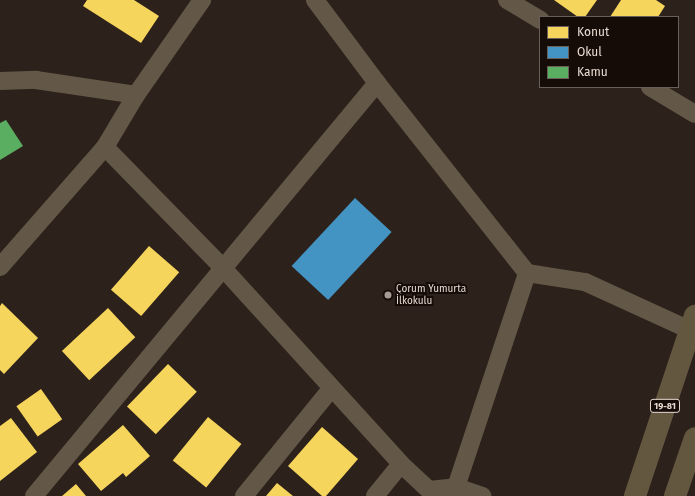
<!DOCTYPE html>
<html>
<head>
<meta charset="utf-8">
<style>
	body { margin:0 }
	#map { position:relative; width:695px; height:496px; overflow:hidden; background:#2d211b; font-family:"Fira Sans",sans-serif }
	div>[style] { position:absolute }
	.homes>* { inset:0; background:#f6d55c; transform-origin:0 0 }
	.schools>* { inset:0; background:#4393c3; transform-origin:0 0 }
	.public>* { inset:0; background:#5aae61 }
	.minor>* { height:18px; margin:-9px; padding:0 9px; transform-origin:9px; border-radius:9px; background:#635847 }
	.highway>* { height:22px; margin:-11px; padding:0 11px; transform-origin:11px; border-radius:11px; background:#635740 }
	.dots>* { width:11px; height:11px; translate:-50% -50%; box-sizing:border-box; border:2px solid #150c07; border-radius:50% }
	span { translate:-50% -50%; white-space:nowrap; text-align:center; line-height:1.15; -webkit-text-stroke:4px #150c07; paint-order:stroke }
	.shield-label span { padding:1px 3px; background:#150c07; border:1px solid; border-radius:3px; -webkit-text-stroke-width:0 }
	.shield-label { font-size:9px; color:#e9dbd3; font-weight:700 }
	.poi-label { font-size:10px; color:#e9dbd3 }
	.left { translate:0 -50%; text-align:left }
	.legend { position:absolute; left:539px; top:16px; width:140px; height:72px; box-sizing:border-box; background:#150c07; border:1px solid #6a5f59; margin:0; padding:5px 7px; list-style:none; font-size:12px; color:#e9dbd3 }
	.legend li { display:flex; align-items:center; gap:8px; height:20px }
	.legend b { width:20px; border:1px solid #6a5f59 }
</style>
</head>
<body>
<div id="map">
	<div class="homes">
		<div style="clip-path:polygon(87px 0,134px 0,159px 16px,141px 43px,83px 6px)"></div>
		<div style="clip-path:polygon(554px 0,597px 0,585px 17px,578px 17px)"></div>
		<div style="clip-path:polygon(621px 0,656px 0,665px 6px,658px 17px,610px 17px)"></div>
		<div style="left:149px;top:246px;width:40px;height:58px;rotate:41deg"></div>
		<div style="clip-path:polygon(2px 303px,38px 338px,4px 374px,0 370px,0 306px)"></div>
		<div style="left:108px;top:308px;width:40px;height:63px;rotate:47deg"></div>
		<div style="left:168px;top:364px;width:40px;height:59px;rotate:44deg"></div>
		<div style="left:41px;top:389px;width:37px;height:30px;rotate:55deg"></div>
		<div style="left:208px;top:417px;width:43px;height:56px;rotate:39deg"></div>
		<div style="clip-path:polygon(11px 418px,37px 452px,0 481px,0 426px)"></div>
		<div style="clip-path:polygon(123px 425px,150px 456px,126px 477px,123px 473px,101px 491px,78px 464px)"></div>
		<div style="clip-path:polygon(322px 427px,358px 459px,326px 496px,322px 496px,288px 466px)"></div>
		<div style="clip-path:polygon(277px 483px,293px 496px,266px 496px)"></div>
		<div style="clip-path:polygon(76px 484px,86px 496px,62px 496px)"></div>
	</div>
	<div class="schools">
		<div style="left:355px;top:198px;width:50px;height:93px;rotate:43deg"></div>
	</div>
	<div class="public">
		<div style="clip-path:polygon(6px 120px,23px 146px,0 160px,0 123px)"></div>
	</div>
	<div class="minor">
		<div style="left:315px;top:0;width:104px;rotate:53.2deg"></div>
		<div style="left:377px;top:83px;width:242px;rotate:51.7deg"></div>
		<div style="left:527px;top:273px;width:59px;rotate:8.8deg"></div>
		<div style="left:585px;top:282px;width:115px;rotate:24.6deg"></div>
		<div style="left:507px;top:0;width:39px;rotate:31deg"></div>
		<div style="left:0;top:81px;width:36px;rotate:-2deg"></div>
		<div style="left:36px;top:80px;width:101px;rotate:8.5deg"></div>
		<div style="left:650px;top:87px;width:52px;rotate:31deg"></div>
		<div style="left:105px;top:147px;width:168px;rotate:45.7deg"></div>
		<div style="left:222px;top:267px;width:266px;rotate:47.7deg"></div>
		<div style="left:401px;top:464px;width:38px;rotate:43deg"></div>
		<div style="left:429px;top:490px;width:27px;rotate:-6deg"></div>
		<div style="left:456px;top:487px;width:28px;rotate:19deg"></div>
		<div style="left:0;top:267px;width:159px;rotate:-48.8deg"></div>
		<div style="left:105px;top:147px;width:61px;rotate:-59.2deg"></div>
		<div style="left:136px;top:95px;width:116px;rotate:-55.2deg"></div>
		<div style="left:34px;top:496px;width:537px;rotate:-50.29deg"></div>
		<div style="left:244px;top:496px;width:138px;rotate:-50.9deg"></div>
		<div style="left:375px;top:496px;width:41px;rotate:-50.9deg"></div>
		<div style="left:453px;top:496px;width:235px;rotate:-71.6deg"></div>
	</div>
	<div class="highway">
		<div style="left:635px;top:496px;width:190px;rotate:-71.6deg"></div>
		<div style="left:675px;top:496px;width:61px;rotate:-71deg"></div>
	</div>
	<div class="dots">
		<div style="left:388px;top:295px;background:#a79a93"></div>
	</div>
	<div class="shield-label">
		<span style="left:665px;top:406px">19-81</span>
	</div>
	<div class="poi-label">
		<span class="left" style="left:396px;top:295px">Çorum Yumurta<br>İlkokulu</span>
	</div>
	<ul class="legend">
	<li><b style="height:11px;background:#f6d55c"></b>Konut</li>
	<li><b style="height:11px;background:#4393c3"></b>Okul</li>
	<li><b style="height:11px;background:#5aae61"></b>Kamu</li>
	</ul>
</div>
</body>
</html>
